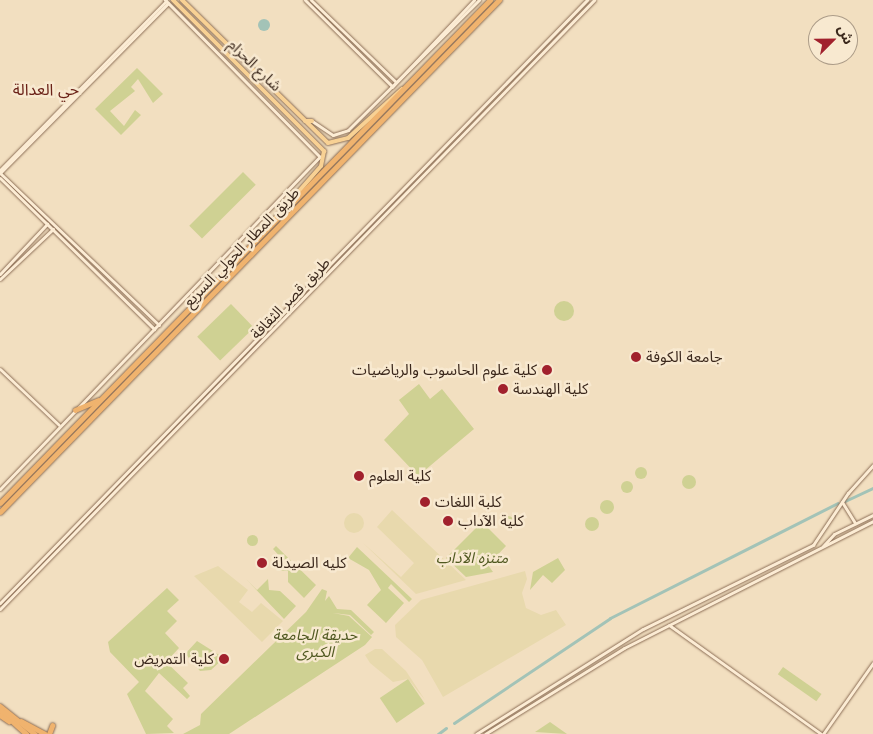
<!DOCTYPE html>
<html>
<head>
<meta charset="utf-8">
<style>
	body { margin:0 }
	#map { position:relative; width:873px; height:734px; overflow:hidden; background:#f2dfc0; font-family:"Libre Baskerville","Noto Sans Arabic",serif }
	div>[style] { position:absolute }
	.farmland>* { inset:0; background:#e8d9ad }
	.round { border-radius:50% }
	.green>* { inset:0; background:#cfd193; transform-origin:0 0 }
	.water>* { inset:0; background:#a3c3b7 }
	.canal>* { height:3px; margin:-1.5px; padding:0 1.5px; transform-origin:1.5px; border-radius:1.5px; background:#a3c3b7 }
	.roads { filter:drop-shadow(0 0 1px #8c6e56) drop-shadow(0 0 1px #8c6e56) }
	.tertiary>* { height:3px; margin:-1.5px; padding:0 1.5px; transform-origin:1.5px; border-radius:1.5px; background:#fcecd4 }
	.secondary>* { height:3px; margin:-1.5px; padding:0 1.5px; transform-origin:1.5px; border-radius:1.5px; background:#fcecd4 }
	.primary>* { height:4px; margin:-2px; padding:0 2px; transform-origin:2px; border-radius:2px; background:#f8d194 }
	.trunk>* { height:4.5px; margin:-2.25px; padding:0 2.25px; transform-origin:2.25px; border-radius:2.25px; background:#f0b36e }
	.dots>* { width:14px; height:14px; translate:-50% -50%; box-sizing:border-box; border:2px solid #f8e9d0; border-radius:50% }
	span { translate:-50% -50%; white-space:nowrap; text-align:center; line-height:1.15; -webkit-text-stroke:5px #f8e9d0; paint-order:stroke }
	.street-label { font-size:15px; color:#3b281c }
	.poi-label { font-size:15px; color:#3b281c }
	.left { translate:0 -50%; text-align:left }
	.right { translate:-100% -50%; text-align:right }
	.park-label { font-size:15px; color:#505921; font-style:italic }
	.neighbourhood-label { font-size:16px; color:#6b2218 }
	.north { position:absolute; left:808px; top:15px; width:50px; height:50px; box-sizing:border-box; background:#f8e9d0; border:1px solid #ac9c88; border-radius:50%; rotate:67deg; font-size:14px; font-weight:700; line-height:20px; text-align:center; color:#3b281c }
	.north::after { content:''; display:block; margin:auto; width:18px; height:22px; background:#a1212d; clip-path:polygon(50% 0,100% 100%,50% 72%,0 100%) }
</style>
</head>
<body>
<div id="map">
	<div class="farmland">
		<div style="clip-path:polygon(392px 510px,466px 580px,416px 594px,362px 542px,401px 577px,414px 563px,377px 527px)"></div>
		<div class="round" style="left:344px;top:513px;width:20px;height:20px"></div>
		<div style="clip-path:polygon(218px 566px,248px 590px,239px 602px,252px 612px,261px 603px,283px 621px,262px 642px,194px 576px)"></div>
		<div style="clip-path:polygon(525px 571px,527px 579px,522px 593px,526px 608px,541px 615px,556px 610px,566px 625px,443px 697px,422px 660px,396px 637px,395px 625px,421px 600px)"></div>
		<div style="clip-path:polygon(375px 649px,382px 649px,406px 671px,425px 700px,408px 679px,393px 682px,370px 663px,365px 655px)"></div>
	</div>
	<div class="green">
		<div style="clip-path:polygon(137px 68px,163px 94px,153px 103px,138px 79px,131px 87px,135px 91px,110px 111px,124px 126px,135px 110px,141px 115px,121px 135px,95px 109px)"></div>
		<div style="left:243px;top:172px;width:18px;height:76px;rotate:45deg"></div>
		<div class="round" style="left:554px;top:301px;width:20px;height:20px"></div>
		<div style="left:231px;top:304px;width:33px;height:47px;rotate:46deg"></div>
		<div style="clip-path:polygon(419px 384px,430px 399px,442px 389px,474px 429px,418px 476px,384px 440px,409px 414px,399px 400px)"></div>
		<div class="round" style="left:635px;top:467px;width:12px;height:12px"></div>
		<div class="round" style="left:682px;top:475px;width:14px;height:14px"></div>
		<div class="round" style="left:621px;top:481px;width:12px;height:12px"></div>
		<div class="round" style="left:600px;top:500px;width:14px;height:14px"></div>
		<div class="round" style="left:502px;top:516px;width:12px;height:12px"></div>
		<div class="round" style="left:585px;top:517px;width:14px;height:14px"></div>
		<div style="clip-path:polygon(482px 522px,506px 546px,488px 565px,493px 572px,466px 577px,446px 558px)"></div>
		<div class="round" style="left:246.5px;top:534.5px;width:11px;height:11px"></div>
		<div style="clip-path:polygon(276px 546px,316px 585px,304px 598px,288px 582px,288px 571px,276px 570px,284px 561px,273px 549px)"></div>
		<div style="clip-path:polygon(357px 547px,412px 599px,409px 602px,391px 584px,388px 588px,404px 603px,386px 623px,367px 605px,381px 590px,369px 570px,348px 558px)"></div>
		<div style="clip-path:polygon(558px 558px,565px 570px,552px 583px,543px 575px,530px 590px,533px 572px)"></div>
		<div style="clip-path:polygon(245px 578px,257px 590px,268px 579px,269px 590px,280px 591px,296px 606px,284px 619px)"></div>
		<div style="clip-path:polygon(167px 588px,179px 600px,167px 611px,177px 621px,165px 633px,179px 648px,166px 662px,188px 683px,183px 688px,190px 696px,187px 699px,159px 673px,145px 691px,173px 719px,167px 726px,174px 733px,146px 734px,127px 694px,139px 682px,110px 652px,108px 642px)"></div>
		<div style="clip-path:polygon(322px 589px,327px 591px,325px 601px,329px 596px,337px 609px,351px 610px,374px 632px,371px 635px,350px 615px,333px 613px,349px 616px,372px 637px,365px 645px,229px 734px,183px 734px,200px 725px,201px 714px,306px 612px)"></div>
		<div style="clip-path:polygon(197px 641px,224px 658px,211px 670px,200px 671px,183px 651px,186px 653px)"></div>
		<div style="left:783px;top:667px;width:47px;height:9px;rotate:35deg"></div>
		<div style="left:408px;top:679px;width:30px;height:34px;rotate:56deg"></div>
		<div style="clip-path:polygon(550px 722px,567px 734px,535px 732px)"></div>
	</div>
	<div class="water">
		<div class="round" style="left:258px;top:19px;width:12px;height:12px"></div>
	</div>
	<div class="canal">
		<div style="left:845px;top:501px;width:31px;rotate:-25deg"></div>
		<div style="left:454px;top:723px;width:188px;rotate:-33.9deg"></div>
		<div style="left:610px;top:618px;width:255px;rotate:-26.8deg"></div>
		<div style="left:438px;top:734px;width:10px;rotate:-37deg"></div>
	</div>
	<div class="roads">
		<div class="tertiary">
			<div style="left:305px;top:0;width:122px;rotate:44.7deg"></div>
			<div style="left:311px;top:0;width:117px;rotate:44deg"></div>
			<div style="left:392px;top:87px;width:120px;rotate:-46.7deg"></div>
			<div style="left:312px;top:121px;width:25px;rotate:34deg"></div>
			<div style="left:333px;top:135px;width:16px;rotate:-18deg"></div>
			<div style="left:348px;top:130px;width:185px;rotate:-44.8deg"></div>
			<div style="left:0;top:170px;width:237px;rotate:-45.5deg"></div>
			<div style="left:0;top:178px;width:216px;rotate:44.4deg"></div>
			<div style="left:0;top:274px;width:69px;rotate:-46.8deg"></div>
			<div style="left:0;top:279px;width:73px;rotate:-43.3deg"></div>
			<div style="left:159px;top:325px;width:220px;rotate:-136.3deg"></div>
			<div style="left:0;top:173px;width:239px;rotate:-45.3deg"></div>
			<div style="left:0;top:369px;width:81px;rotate:43.5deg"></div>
			<div style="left:0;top:603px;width:842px;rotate:-45.77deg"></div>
			<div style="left:0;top:609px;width:851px;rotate:-45.71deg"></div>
			<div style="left:669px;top:625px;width:187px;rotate:35.6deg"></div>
			<div style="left:823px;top:734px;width:87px;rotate:-54.8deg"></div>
		</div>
		<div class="secondary">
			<div style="left:0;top:489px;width:461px;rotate:-46.1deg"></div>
			<div style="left:320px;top:157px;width:221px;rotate:-134.6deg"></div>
			<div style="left:842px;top:502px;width:25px;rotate:58deg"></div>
			<div style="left:823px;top:546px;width:16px;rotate:-47deg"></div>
			<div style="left:834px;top:534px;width:43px;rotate:-26deg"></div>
			<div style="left:476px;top:734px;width:197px;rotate:-32.2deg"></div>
			<div style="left:643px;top:629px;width:190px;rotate:-26.3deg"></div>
			<div style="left:813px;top:545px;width:63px;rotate:-56.1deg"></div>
			<div style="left:848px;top:493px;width:38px;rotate:-48deg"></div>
			<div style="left:485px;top:734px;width:163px;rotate:-31.7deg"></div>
			<div style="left:624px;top:648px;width:280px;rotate:-27deg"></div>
		</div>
		<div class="primary">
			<div style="left:173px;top:0;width:214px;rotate:45deg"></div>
			<div style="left:324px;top:151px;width:15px;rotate:101deg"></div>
			<div style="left:321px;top:166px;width:74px;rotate:131.2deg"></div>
			<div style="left:182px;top:0;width:204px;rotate:44.4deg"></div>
			<div style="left:328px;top:143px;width:21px;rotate:-14deg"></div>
			<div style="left:348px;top:138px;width:73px;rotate:-42.2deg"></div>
			<div style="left:305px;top:121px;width:7px"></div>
		</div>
		<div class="trunk">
			<div style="left:75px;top:410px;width:25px;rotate:-23deg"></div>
			<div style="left:0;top:503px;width:702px;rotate:-45.75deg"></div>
			<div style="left:0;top:512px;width:715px;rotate:-45.74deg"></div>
			<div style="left:0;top:706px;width:45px;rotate:38.7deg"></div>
			<div style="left:0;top:710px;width:36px;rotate:42deg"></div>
			<div style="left:0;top:715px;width:11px;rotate:34deg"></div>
			<div style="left:21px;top:721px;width:27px;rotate:28deg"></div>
			<div style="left:49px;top:734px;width:9px;rotate:-69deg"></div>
		</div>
	</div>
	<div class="dots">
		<div style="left:636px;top:357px;background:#a1212d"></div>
		<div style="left:547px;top:370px;background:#a1212d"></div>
		<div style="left:503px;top:389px;background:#a1212d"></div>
		<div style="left:359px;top:476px;background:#a1212d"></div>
		<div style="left:425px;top:502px;background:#a1212d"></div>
		<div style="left:448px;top:521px;background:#a1212d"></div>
		<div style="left:262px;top:563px;background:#a1212d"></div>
		<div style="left:224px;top:659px;background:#a1212d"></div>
	</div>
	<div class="street-label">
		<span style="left:255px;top:65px;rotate:44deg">شارع الحزام</span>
		<span style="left:241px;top:247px;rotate:-46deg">طريق المطار الحولي السريع</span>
		<span style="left:290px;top:298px;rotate:-46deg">طريق قصر الثقافة</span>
	</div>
	<div class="poi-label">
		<span class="left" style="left:646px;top:357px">جامعة الكوفة</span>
		<span class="right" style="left:537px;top:370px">كلية علوم الحاسوب والرياضيات</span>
		<span class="left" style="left:513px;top:389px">كلية الهندسة</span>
		<span class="left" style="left:369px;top:476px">كلية العلوم</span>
		<span class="left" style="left:435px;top:502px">كلبة اللغات</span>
		<span class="left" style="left:458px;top:521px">كلية الآداب</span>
		<span class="left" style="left:272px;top:563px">كليه الصيدلة</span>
		<span class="right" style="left:214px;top:659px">كلية التمريض</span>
	</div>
	<div class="park-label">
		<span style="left:472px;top:558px">متنزه الآداب</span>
		<span style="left:315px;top:643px">حديقة الجامعة<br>الكبرى</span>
	</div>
	<div class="neighbourhood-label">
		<span style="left:46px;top:89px">حي العدالة</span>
	</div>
	<div class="north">ش</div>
</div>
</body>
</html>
